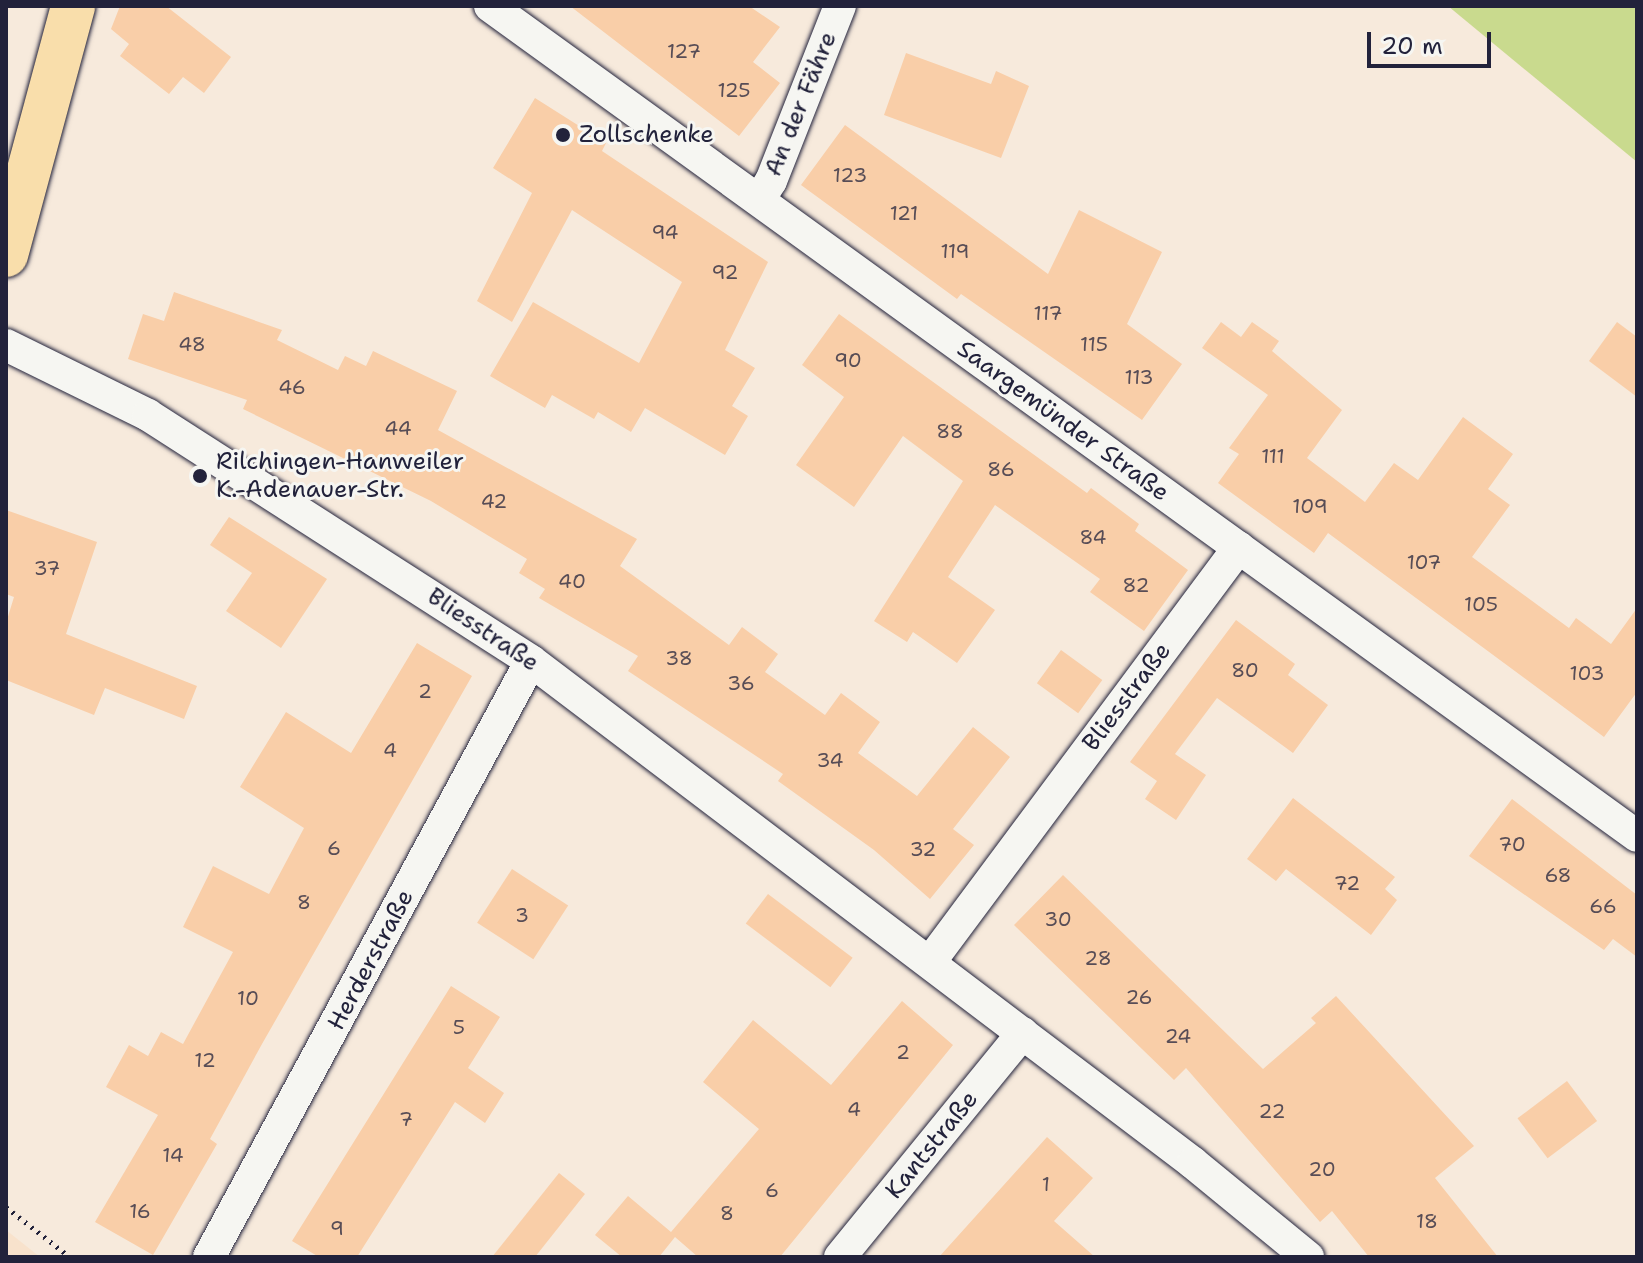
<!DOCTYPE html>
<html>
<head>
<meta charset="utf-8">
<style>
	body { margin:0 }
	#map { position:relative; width:1643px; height:1263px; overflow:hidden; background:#f7eadc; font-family:"Shantell Sans",sans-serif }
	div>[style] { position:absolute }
	.built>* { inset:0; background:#f8e2cc }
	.green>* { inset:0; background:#c9da8e }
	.building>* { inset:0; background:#f9cea8; transform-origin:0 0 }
	.path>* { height:5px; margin-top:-2.5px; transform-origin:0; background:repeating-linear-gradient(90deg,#22223b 0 2px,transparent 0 8px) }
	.roads { filter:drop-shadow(0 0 2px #22223b) drop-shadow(0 0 2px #22223b) }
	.minor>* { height:32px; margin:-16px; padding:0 16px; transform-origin:16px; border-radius:16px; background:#f6f6f2 }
	.primary>* { height:44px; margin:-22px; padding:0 22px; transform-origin:22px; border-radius:22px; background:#f9deab }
	.dots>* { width:22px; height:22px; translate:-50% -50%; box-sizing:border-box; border:4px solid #f6f6f2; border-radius:50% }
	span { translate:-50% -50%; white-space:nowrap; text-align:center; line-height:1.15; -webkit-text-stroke:6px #f6f6f2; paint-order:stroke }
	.number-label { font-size:20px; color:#584d56 }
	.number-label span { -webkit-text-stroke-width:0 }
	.street-label { font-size:24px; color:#22223b }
	.poi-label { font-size:24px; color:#22223b }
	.left { translate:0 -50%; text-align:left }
	.frame { position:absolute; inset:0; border:8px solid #22223b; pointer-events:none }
	.scale { position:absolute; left:1367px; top:32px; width:124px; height:36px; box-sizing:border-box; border:4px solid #22223b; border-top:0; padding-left:10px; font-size:24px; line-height:28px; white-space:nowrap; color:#22223b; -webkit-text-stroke:6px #f6f6f2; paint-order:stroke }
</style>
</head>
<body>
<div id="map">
	<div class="built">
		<div style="clip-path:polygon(6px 1230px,40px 1257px,6px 1257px)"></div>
	</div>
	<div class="green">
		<div style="clip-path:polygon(1448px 6px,1637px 6px,1637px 162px)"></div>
	</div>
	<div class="building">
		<div style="clip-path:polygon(120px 6px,166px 6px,231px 57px,204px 93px,183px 77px,169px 94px,120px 56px,129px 44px,111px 29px)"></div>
		<div style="clip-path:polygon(570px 6px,749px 6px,780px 27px,753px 62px,780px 83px,739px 136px)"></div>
		<div style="clip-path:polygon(906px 53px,991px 84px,996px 71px,1029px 86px,1001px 158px,884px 115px)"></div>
		<div style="clip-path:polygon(535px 98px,606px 143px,602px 151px,768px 262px,725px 350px,755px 368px,732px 406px,748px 416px,725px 455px,645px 408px,631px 432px,598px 412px,594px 419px,552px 395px,545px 408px,490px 376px,533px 302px,639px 363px,682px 282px,572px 210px,512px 322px,477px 301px,532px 193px,493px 168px)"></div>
		<div style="clip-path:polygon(845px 125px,1048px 274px,1079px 210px,1162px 252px,1127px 324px,1182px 364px,1142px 420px,961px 294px,957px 299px,801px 185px)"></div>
		<div style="clip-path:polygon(174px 292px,282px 330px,277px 340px,338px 370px,345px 356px,366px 366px,373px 351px,457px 391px,438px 430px,637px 539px,620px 566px,729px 645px,742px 627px,778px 654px,765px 672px,825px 715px,841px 693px,880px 722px,858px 753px,917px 796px,973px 727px,1010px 757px,953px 829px,974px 845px,930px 899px,874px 850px,778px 781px,783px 774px,628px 671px,638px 656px,539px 598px,545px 589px,519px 573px,527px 559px,431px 501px,243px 409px,247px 400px,128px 359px,143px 314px,164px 321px)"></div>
		<div style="clip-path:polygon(839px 314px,1087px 493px,1091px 488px,1139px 524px,1135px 531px,1188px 570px,1144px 631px,1090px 592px,1100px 579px,995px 505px,948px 577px,995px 610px,957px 663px,913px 632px,907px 642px,874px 621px,963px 481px,903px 436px,854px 507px,796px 465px,844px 397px,802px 365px)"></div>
		<div style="clip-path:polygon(1221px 322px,1241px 337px,1252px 322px,1279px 341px,1272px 351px,1342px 410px,1307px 458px,1365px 502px,1394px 463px,1418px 480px,1463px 417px,1513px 454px,1488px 489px,1510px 505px,1472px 557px,1569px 628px,1576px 618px,1611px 644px,1637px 608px,1637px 692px,1604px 737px,1328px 533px,1314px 553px,1218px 483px,1239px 454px,1229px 448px,1268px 395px,1202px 348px)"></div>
		<div style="clip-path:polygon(1617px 322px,1637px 337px,1637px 397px,1589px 361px)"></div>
		<div style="clip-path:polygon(6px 510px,97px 542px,66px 634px,197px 686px,184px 719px,105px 688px,94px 715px,6px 680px,6px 623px,14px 597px,6px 594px)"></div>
		<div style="clip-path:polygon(229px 517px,327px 579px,281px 648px,226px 611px,252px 573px,210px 545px)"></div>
		<div style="clip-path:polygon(1236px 620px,1295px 664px,1288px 675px,1328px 705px,1293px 753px,1217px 698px,1175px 754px,1206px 775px,1176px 820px,1145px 799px,1157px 781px,1130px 762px)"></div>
		<div style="clip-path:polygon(417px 643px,472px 676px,262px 1044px,210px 1139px,217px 1144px,153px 1255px,95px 1222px,158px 1115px,106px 1087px,129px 1045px,148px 1056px,161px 1032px,183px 1044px,233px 952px,183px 927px,213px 866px,269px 894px,304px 828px,240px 787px,286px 712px,351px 753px)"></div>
		<div style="left:1061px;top:650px;width:51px;height:41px;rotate:36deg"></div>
		<div style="clip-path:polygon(1293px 798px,1395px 877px,1385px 889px,1397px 900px,1371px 935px,1286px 869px,1276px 881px,1247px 859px)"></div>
		<div style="clip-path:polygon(1512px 799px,1637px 895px,1637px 957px,1613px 939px,1604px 950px,1469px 856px)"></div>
		<div style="left:512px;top:869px;width:67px;height:64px;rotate:33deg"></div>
		<div style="clip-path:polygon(1063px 875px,1263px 1069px,1316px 1023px,1311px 1018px,1336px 996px,1474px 1146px,1435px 1178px,1498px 1257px,1369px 1257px,1332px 1211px,1320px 1222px,1186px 1068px,1174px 1080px,1014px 925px)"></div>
		<div style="left:768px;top:894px;width:106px;height:37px;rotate:37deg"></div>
		<div style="clip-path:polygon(451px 986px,500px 1017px,468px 1068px,504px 1093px,485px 1123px,455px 1102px,357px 1257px,319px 1257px,292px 1241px)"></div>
		<div style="clip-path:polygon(902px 1001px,953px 1045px,780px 1257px,698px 1257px,675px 1237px,659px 1257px,622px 1257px,595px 1235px,628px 1196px,671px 1232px,759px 1129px,703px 1082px,753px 1020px,831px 1085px)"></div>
		<div style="left:1567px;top:1081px;width:50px;height:62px;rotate:53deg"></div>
		<div style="clip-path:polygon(1047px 1137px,1093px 1178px,1054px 1221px,1095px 1257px,939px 1257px)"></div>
		<div style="clip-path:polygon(559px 1173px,585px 1194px,535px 1257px,492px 1257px)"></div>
	</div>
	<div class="path">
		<div style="left:6px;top:1207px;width:81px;rotate:38deg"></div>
	</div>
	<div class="roads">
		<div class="minor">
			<div style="left:490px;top:6px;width:1416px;rotate:35.89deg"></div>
			<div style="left:759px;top:200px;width:22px;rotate:-58deg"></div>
			<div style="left:771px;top:181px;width:188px;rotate:-68.5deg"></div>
			<div style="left:6px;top:345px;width:158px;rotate:26.2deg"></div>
			<div style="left:148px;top:415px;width:455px;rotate:32.7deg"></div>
			<div style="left:531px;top:661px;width:831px;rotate:37.17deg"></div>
			<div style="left:1193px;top:1163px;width:149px;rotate:39.3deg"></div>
			<div style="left:930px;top:962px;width:517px;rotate:-53.33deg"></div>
			<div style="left:209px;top:1257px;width:677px;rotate:-61.62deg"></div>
			<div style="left:840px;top:1257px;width:289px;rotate:-50.8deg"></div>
		</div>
		<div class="primary">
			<div style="left:6px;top:255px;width:258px;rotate:-74.9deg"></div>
		</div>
	</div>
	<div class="dots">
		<div style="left:563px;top:135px;background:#22223b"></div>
		<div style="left:200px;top:476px;background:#22223b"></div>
	</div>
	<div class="number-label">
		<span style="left:684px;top:51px">127</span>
		<span style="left:734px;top:90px">125</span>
		<span style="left:850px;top:175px">123</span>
		<span style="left:904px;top:213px">121</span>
		<span style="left:665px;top:232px">94</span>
		<span style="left:955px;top:251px">119</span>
		<span style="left:725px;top:272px">92</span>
		<span style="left:1048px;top:313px">117</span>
		<span style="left:192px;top:344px">48</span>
		<span style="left:1094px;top:344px">115</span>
		<span style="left:848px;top:360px">90</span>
		<span style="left:1139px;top:377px">113</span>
		<span style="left:292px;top:387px">46</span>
		<span style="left:398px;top:428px">44</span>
		<span style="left:950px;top:431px">88</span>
		<span style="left:1273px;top:456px">111</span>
		<span style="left:1001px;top:469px">86</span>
		<span style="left:494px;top:501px">42</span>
		<span style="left:1310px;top:506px">109</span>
		<span style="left:1093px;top:537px">84</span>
		<span style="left:1424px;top:562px">107</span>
		<span style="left:47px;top:568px">37</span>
		<span style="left:572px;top:581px">40</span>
		<span style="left:1136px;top:585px">82</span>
		<span style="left:1481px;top:604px">105</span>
		<span style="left:679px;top:658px">38</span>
		<span style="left:1245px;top:670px">80</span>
		<span style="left:1587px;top:673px">103</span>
		<span style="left:741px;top:683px">36</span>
		<span style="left:425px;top:691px">2</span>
		<span style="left:390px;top:750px">4</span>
		<span style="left:830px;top:760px">34</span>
		<span style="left:1512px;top:844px">70</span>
		<span style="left:334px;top:848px">6</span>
		<span style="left:923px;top:849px">32</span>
		<span style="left:1558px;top:875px">68</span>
		<span style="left:1347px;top:883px">72</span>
		<span style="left:304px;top:902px">8</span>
		<span style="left:1603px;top:906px">66</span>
		<span style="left:522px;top:915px">3</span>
		<span style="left:1058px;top:919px">30</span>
		<span style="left:1098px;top:958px">28</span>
		<span style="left:1139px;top:997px">26</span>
		<span style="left:248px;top:998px">10</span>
		<span style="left:459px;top:1027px">5</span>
		<span style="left:1178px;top:1036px">24</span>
		<span style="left:903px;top:1052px">2</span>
		<span style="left:205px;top:1060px">12</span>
		<span style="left:854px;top:1109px">4</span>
		<span style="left:1272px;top:1111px">22</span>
		<span style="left:406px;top:1119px">7</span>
		<span style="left:173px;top:1155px">14</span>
		<span style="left:1322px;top:1169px">20</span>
		<span style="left:1046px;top:1184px">1</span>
		<span style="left:772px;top:1190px">6</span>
		<span style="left:140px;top:1211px">16</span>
		<span style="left:727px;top:1213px">8</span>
		<span style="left:1427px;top:1221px">18</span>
		<span style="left:337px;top:1228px">9</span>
	</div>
	<div class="street-label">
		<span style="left:801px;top:104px;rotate:-68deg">An der Fähre</span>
		<span style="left:1063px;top:421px;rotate:36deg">Saargemünder Straße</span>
		<span style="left:483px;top:630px;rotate:34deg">Bliesstraße</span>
		<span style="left:1127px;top:697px;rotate:-53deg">Bliesstraße</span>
		<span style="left:371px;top:960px;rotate:-62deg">Herderstraße</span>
		<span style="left:932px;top:1145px;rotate:-51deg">Kantstraße</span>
	</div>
	<div class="poi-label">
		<span class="left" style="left:579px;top:135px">Zollschenke</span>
		<span class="left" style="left:216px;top:476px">Rilchingen-Hanweiler<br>K.-Adenauer-Str.</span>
	</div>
	<div class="frame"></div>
	<div class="scale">20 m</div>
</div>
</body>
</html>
